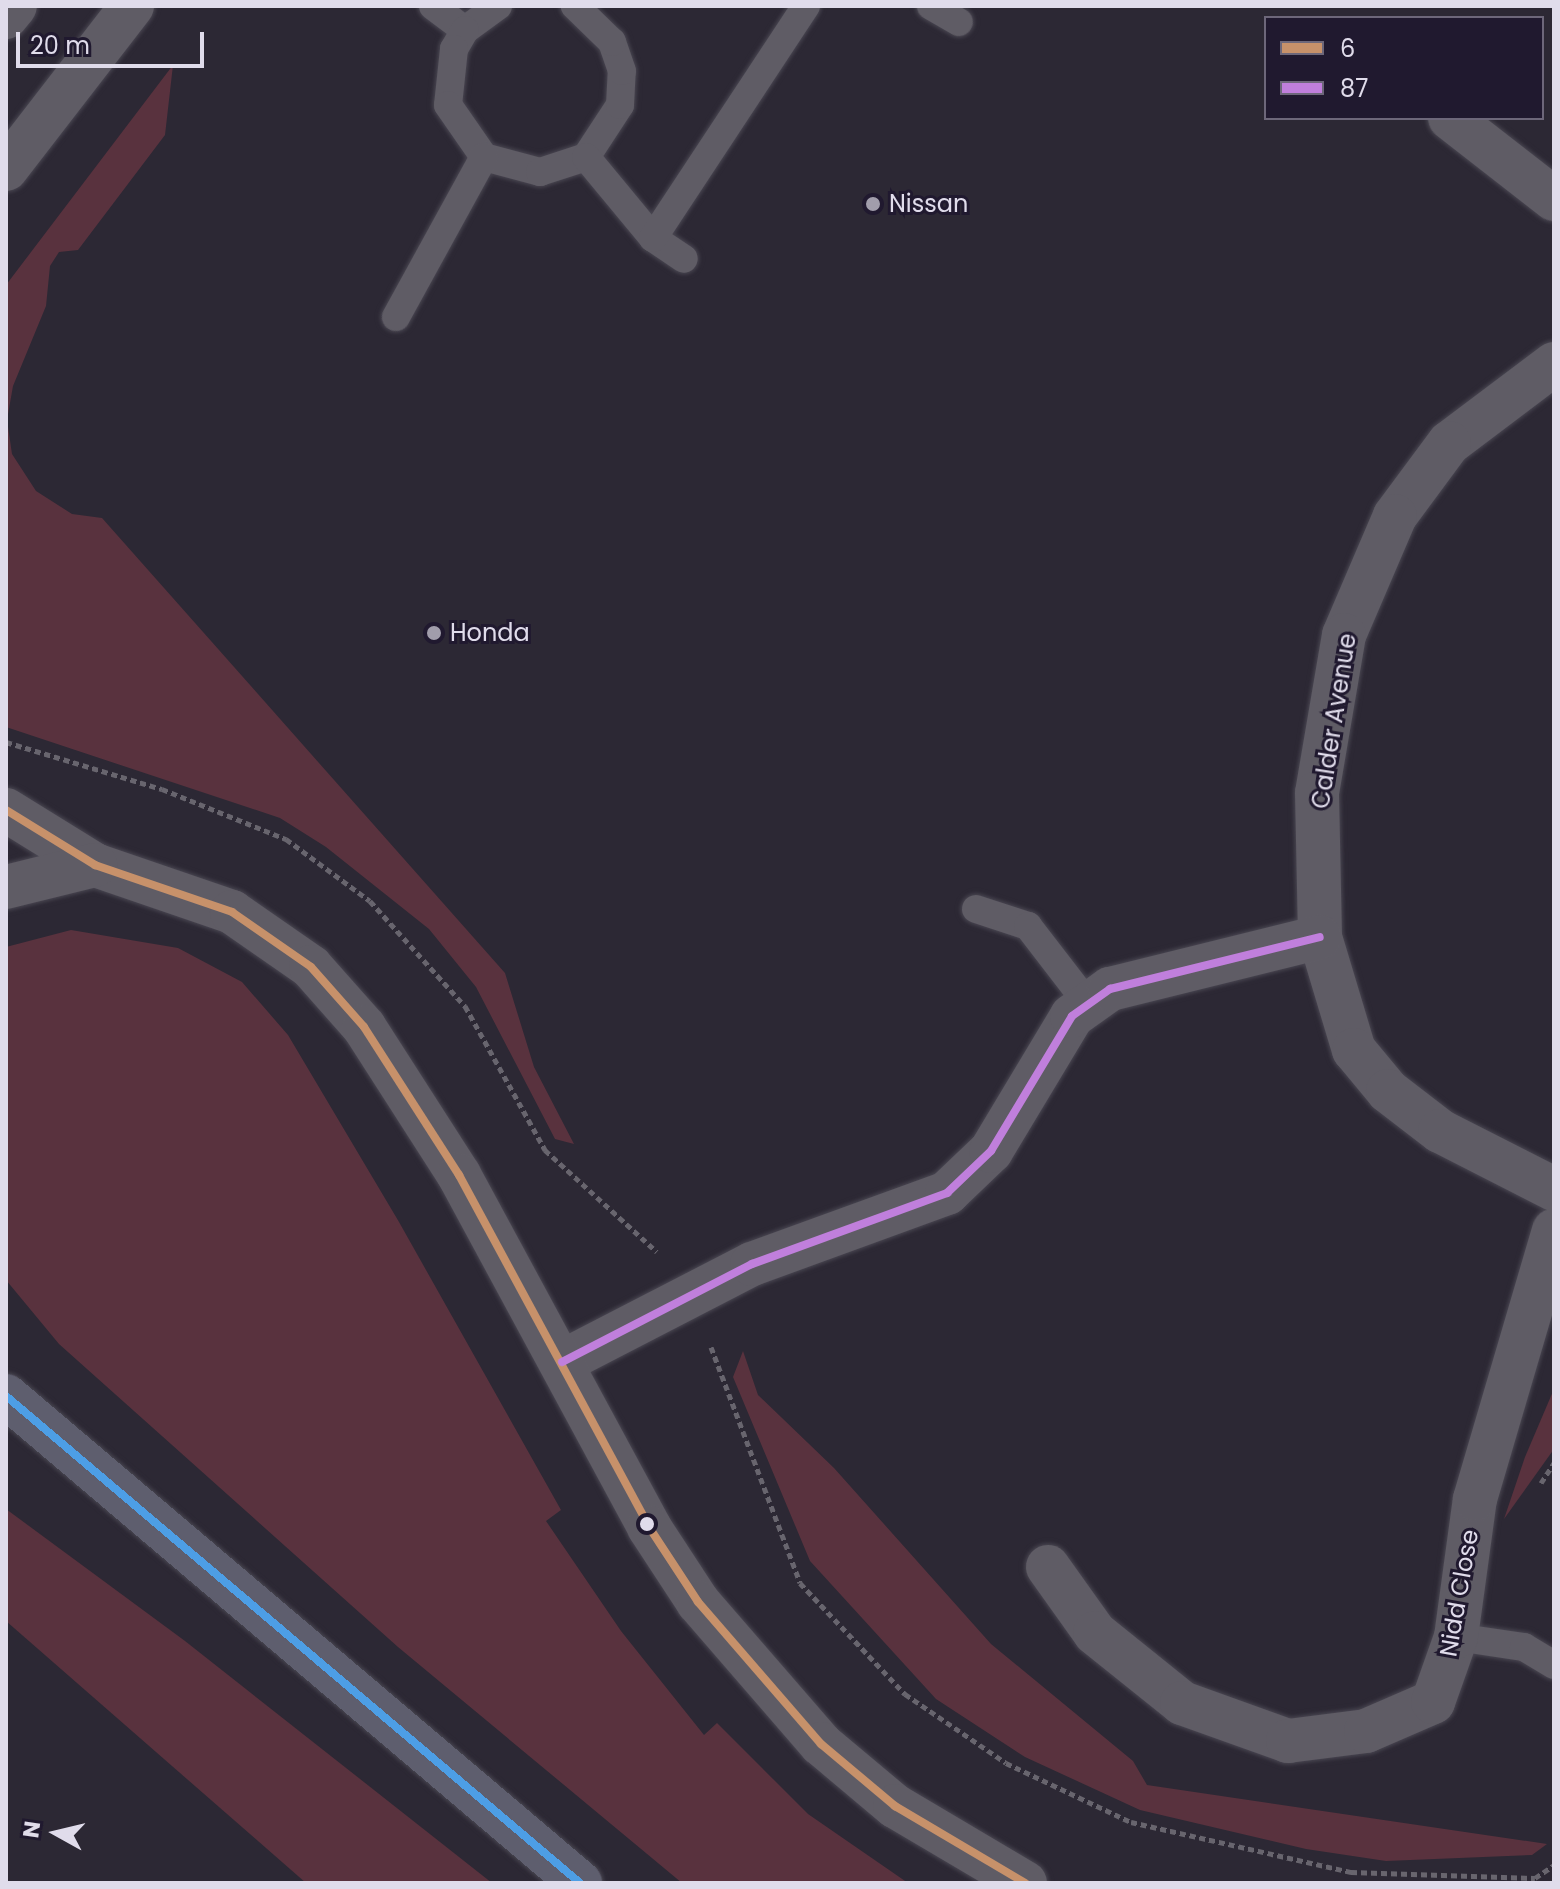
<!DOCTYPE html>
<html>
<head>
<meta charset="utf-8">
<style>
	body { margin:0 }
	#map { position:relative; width:1560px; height:1889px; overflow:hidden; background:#2c2834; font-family:Poppins,sans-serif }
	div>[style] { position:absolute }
	.green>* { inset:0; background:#59323e }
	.path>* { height:5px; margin-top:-2.5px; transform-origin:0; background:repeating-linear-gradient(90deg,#68656e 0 6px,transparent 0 10px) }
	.roads { filter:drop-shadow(0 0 2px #494651) drop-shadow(0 0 2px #494651) }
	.service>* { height:28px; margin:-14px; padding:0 14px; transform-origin:14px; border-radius:14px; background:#5f5c65 }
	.minor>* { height:44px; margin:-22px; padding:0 22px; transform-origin:22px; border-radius:22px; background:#5f5c65 }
	.tertiary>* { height:44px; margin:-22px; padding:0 22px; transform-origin:22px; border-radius:22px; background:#5f5c65 }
	.trunk>* { height:44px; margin:-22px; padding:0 22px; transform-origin:22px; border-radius:22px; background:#5e5e6e }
	.bus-1>* { height:8px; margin:-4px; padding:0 4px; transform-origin:4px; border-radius:4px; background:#c7916a }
	.bus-2>* { height:8px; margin:-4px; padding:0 4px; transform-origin:4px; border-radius:4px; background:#c07fdc }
	.bus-3>* { height:8px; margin:-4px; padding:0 4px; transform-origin:4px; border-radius:4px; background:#4d9ee5 }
	.dots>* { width:22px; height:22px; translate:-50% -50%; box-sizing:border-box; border:4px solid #20192f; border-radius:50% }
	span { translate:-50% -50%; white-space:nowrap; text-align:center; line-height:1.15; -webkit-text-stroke:6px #20192f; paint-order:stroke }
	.poi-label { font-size:24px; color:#e0dceb }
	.left { translate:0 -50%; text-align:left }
	.street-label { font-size:24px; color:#e0dceb }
	.frame { position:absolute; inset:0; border:8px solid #e0dceb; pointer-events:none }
	.legend { position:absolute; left:1264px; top:16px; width:280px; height:104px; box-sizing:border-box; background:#20192f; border:2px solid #6d677a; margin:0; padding:10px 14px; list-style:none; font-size:24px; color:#e0dceb }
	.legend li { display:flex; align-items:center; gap:16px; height:40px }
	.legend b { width:40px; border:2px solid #6d677a }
	.north { position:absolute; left:16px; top:1793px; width:80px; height:80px; -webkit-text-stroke:6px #20192f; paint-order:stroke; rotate:278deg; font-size:22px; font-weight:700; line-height:32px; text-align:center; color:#e0dceb }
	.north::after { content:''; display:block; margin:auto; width:28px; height:36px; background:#e0dceb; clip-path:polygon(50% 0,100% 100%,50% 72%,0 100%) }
	.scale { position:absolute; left:16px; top:32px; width:188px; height:36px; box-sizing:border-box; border:4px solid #e0dceb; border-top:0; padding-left:10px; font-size:24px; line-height:28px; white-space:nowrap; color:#e0dceb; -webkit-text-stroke:6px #20192f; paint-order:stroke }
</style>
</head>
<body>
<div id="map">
	<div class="green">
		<div style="clip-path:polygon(173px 65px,165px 135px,78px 250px,59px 252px,50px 266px,46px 306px,13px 386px,7px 420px,12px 454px,36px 491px,72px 514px,102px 518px,505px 973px,534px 1067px,574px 1144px,555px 1139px,476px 987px,429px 929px,326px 847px,280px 818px,6px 727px,6px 285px)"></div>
		<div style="clip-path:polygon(71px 930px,178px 948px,242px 982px,288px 1035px,399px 1222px,561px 1510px,546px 1521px,621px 1631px,704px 1735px,717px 1723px,808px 1814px,908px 1883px,682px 1883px,398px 1647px,59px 1344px,6px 1280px,6px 947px)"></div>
		<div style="clip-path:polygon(743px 1351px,758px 1395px,834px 1468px,991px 1644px,1133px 1761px,1147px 1785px,1547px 1844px,1532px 1855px,1386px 1861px,1306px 1849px,1140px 1810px,1025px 1757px,936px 1699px,810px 1561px,733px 1377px)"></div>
		<div style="clip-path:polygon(1554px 1389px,1554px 1449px,1504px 1519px,1525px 1457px)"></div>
		<div style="clip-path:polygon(6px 1509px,185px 1641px,492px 1883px,306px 1883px,6px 1621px)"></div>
	</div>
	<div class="path">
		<div style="left:6px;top:742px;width:163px;rotate:16.8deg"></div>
		<div style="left:162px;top:789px;width:134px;rotate:22deg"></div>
		<div style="left:286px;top:839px;width:104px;rotate:36.4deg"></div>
		<div style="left:370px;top:901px;width:142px;rotate:47.9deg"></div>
		<div style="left:465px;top:1006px;width:165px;rotate:60.9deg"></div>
		<div style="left:545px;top:1150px;width:151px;rotate:42.3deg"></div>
		<div style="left:711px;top:1347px;width:252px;rotate:69.3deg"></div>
		<div style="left:800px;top:1583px;width:153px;rotate:46.6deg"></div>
		<div style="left:905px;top:1694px;width:122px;rotate:34.3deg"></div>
		<div style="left:1006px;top:1763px;width:138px;rotate:25.3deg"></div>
		<div style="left:1131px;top:1822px;width:226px;rotate:12.8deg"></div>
		<div style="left:1351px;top:1872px;width:184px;rotate:1.9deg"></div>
		<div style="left:1535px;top:1878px;width:23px;rotate:-34deg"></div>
		<div style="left:1541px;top:1483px;width:24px;rotate:-57deg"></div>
	</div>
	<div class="roads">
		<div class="service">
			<div style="left:433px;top:6px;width:40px;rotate:37deg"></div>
			<div style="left:498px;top:6px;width:41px;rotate:144deg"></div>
			<div style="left:465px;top:30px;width:22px;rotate:120deg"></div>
			<div style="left:454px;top:49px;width:56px;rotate:96.1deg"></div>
			<div style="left:448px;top:105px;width:63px;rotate:55.3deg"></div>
			<div style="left:484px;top:157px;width:58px;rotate:15deg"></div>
			<div style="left:540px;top:172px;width:48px;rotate:-18.1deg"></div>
			<div style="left:586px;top:157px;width:62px;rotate:-56.8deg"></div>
			<div style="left:620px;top:105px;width:34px;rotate:-87deg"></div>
			<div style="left:622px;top:71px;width:31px;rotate:-109deg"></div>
			<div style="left:612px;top:42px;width:52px;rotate:-135.8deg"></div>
			<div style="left:931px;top:6px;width:32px;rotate:30deg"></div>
			<div style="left:586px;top:157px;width:105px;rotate:50.4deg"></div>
			<div style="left:653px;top:238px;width:37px;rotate:34deg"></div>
			<div style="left:653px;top:238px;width:278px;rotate:-56.6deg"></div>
			<div style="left:396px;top:317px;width:183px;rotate:-61.2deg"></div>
			<div style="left:976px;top:909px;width:55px;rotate:18.1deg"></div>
			<div style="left:1028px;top:926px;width:98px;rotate:52.4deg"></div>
			<div style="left:1456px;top:1637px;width:69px;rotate:8.4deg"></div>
			<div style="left:1524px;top:1647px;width:35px;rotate:31deg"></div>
		</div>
		<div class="minor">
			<div style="left:6px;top:17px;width:14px;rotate:-51deg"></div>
			<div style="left:1450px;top:118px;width:132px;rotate:37.9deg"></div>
			<div style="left:6px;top:169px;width:206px;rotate:-52.3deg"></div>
			<div style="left:1554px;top:364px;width:131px;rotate:143deg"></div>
			<div style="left:1449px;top:443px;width:91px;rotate:126.5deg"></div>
			<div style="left:1395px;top:516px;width:129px;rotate:113.2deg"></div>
			<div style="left:1344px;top:635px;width:160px;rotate:99.7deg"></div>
			<div style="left:1317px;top:793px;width:144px;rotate:88.8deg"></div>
			<div style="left:1320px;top:937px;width:118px;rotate:73.3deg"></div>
			<div style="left:1354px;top:1050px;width:53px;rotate:50.3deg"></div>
			<div style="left:1388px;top:1091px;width:66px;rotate:37.6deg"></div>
			<div style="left:1440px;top:1131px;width:128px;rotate:27deg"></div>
			<div style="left:562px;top:1362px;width:214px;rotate:-27.3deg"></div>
			<div style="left:752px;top:1264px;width:208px;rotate:-20deg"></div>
			<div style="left:947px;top:1193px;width:61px;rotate:-43.7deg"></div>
			<div style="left:991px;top:1151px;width:157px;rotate:-59deg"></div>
			<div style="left:1072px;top:1016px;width:47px;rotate:-35.4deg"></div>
			<div style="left:1110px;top:989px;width:216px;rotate:-13.9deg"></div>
			<div style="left:1048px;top:1567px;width:81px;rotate:54.5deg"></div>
			<div style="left:1095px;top:1633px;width:112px;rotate:38.8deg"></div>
			<div style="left:1182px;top:1703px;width:113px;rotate:19.7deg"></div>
			<div style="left:1288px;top:1741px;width:79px;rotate:-7.3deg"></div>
			<div style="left:1366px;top:1731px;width:73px;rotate:-23.4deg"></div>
			<div style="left:1433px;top:1702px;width:69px;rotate:-70.5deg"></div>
			<div style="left:1456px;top:1637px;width:139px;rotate:-82.2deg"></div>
			<div style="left:1475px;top:1499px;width:280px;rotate:-73.6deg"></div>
		</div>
		<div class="tertiary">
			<div style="left:6px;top:810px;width:105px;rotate:31.7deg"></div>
			<div style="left:95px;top:865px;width:145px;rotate:18.9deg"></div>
			<div style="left:232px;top:912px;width:96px;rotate:34.8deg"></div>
			<div style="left:311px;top:967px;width:80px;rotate:48.5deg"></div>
			<div style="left:364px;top:1027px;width:176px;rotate:57.3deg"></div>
			<div style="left:459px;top:1175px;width:400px;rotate:61.6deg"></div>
			<div style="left:649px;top:1527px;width:90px;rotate:56.8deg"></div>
			<div style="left:698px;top:1602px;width:188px;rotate:49.1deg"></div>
			<div style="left:821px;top:1744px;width:97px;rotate:40deg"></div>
			<div style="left:895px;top:1806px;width:151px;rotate:30.6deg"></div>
			<div style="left:6px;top:887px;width:92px;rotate:-13.9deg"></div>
		</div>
		<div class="trunk">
			<div style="left:6px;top:1396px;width:753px;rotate:40.31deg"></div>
		</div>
	</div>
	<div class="bus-1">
		<div style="left:6px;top:810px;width:105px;rotate:31.7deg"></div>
		<div style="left:95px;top:865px;width:145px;rotate:18.9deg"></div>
		<div style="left:232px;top:912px;width:96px;rotate:34.8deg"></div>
		<div style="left:311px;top:967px;width:80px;rotate:48.5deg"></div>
		<div style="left:364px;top:1027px;width:176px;rotate:57.3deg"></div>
		<div style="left:459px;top:1175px;width:400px;rotate:61.6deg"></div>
		<div style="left:649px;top:1527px;width:90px;rotate:56.8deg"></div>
		<div style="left:698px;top:1602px;width:188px;rotate:49.1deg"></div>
		<div style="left:821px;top:1744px;width:97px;rotate:40deg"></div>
		<div style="left:895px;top:1806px;width:151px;rotate:30.6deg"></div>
	</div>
	<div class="bus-2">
		<div style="left:562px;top:1362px;width:214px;rotate:-27.3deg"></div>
		<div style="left:752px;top:1264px;width:208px;rotate:-20deg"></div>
		<div style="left:947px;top:1193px;width:61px;rotate:-43.7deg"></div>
		<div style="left:991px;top:1151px;width:157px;rotate:-59deg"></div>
		<div style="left:1072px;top:1016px;width:47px;rotate:-35.4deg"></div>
		<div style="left:1110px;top:989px;width:216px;rotate:-13.9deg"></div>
	</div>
	<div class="bus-3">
		<div style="left:6px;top:1396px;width:753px;rotate:40.31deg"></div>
	</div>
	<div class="dots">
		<div style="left:873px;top:204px;background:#a19dab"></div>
		<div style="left:434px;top:633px;background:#a19dab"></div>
		<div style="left:647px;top:1524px;background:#e0dceb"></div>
	</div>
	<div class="poi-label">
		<span class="left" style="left:889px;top:204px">Nissan</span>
		<span class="left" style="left:450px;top:633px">Honda</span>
	</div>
	<div class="street-label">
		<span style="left:1334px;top:721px;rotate:-81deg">Calder Avenue</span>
		<span style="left:1459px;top:1593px;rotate:-80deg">Nidd Close</span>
	</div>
	<div class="frame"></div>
	<ul class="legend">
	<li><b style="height:10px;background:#c7916a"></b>6</li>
	<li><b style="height:10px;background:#c07fdc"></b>87</li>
	</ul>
	<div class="north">N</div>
	<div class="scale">20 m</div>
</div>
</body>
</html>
